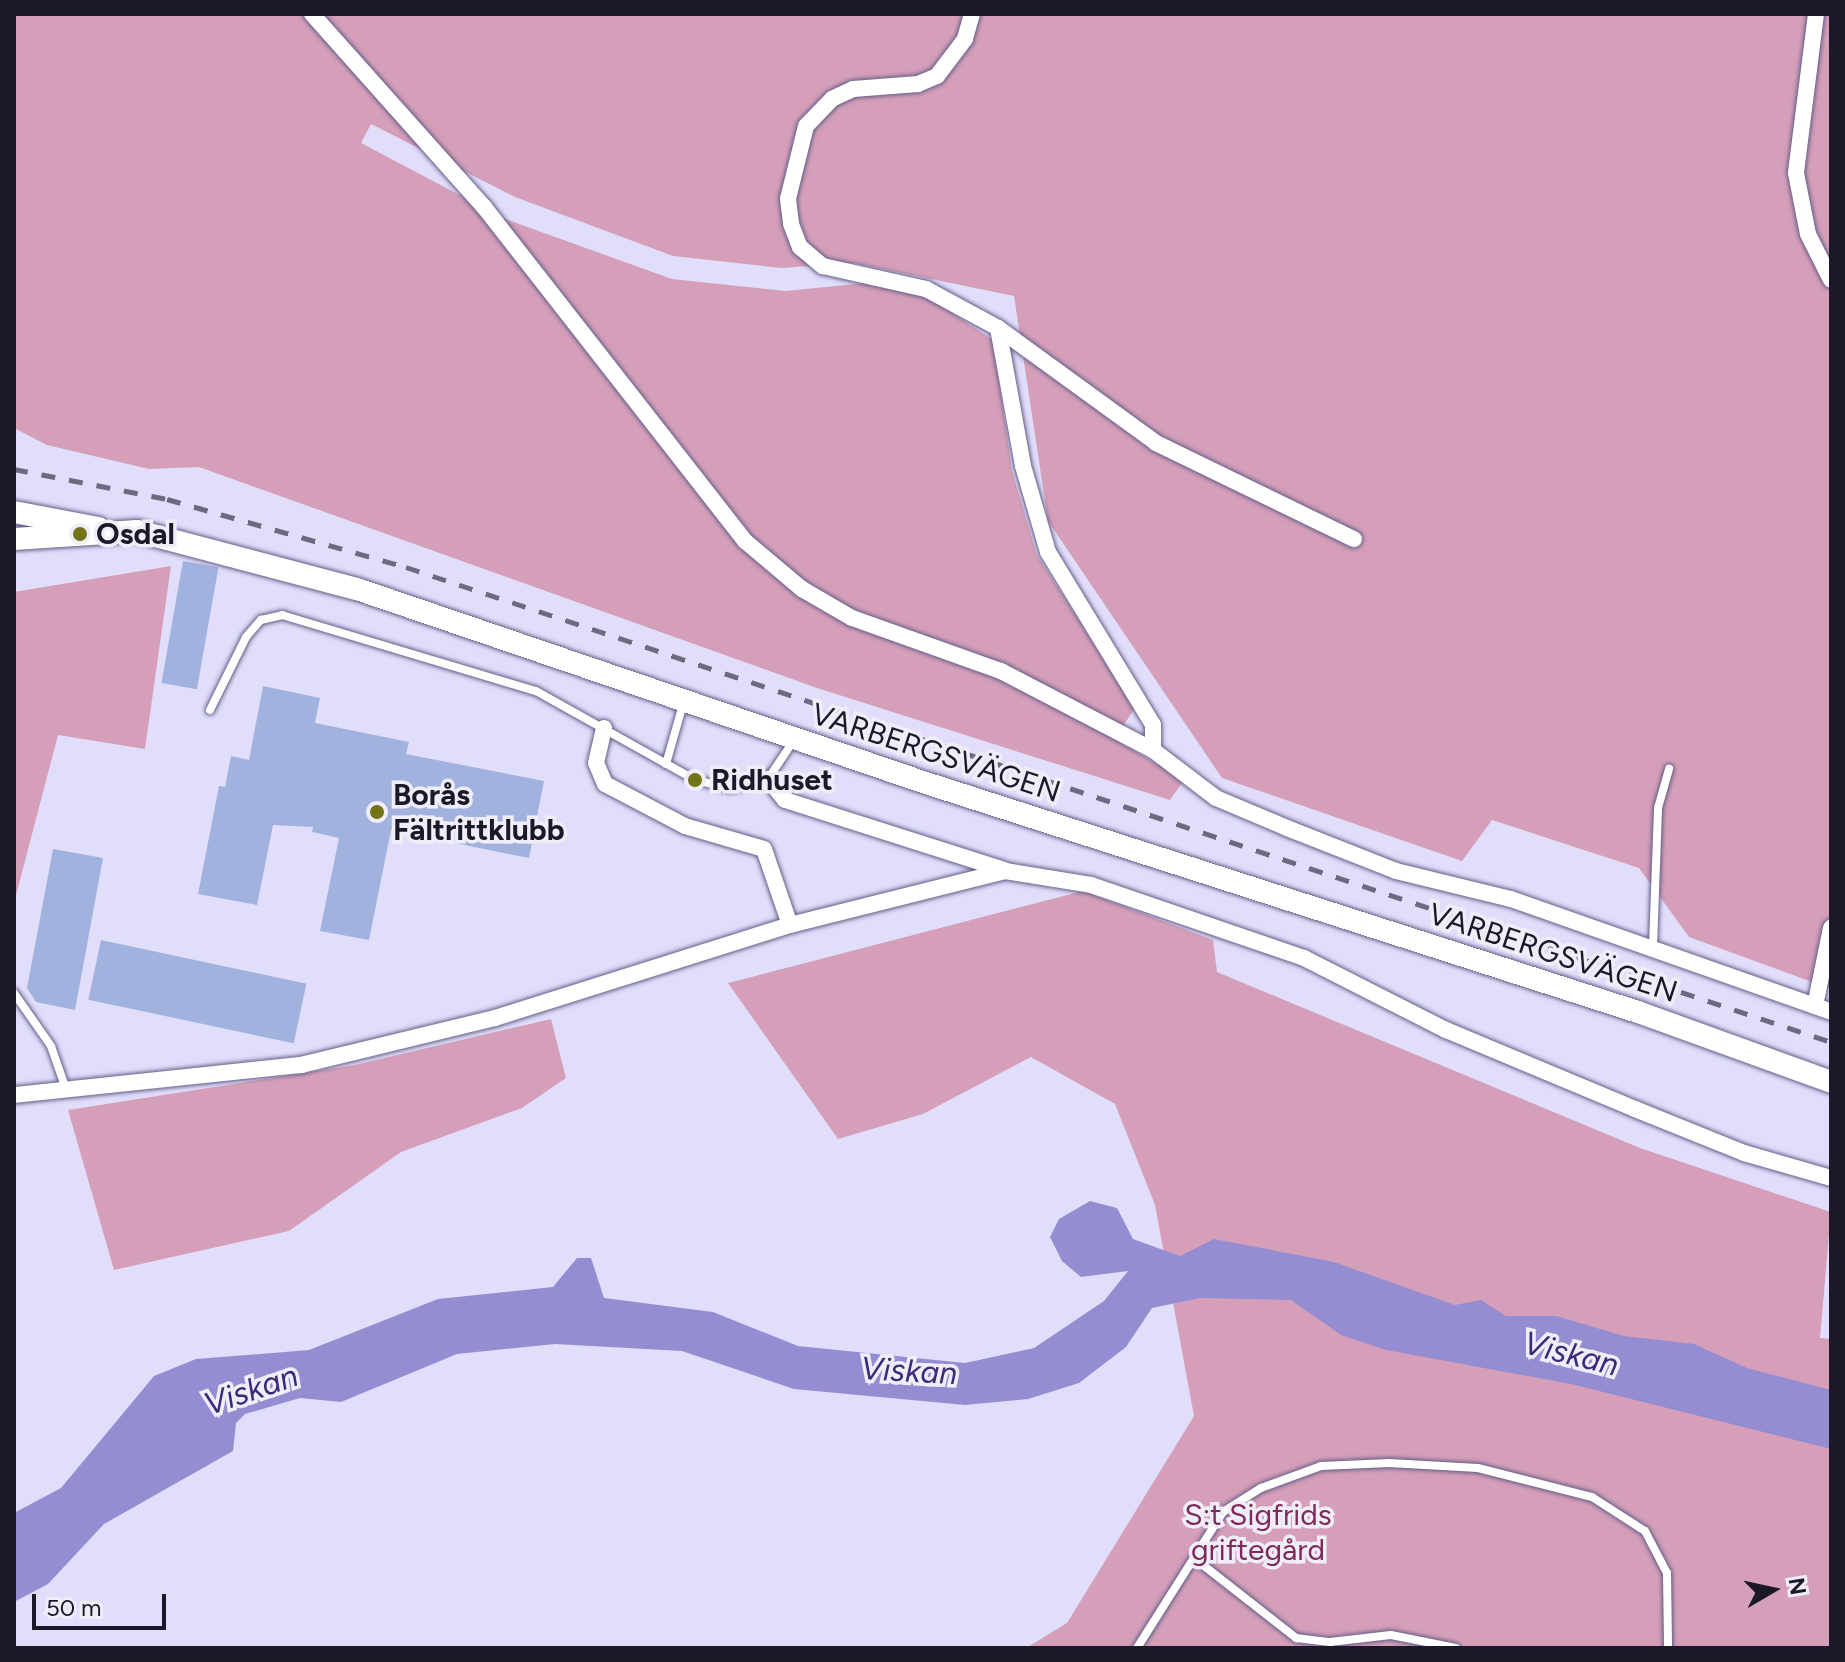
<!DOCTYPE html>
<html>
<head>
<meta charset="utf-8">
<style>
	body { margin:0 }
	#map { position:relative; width:1845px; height:1662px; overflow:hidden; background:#e0defb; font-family:Figtree,sans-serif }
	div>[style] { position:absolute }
	.green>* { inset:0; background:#d69fb9 }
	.water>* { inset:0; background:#958dd2 }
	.building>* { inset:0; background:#a2b2de; transform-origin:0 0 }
	.roads { filter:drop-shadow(0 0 2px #635e88) drop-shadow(0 0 2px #635e88) }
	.service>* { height:8px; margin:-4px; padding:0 4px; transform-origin:4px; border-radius:4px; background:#fff }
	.minor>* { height:16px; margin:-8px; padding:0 8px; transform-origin:8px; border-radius:8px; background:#fff }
	.secondary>* { height:22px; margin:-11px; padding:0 11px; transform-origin:11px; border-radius:11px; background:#fff }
	.rail>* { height:5px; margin-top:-2.5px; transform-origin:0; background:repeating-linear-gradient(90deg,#6c6a80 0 14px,transparent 0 28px) }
	.dots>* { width:22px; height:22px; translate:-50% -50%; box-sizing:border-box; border:4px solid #efeef8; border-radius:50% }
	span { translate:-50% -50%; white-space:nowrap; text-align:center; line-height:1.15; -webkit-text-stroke:7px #efeef8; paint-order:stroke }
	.poi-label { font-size:30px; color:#1a1829; font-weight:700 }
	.left { translate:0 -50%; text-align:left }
	.street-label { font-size:30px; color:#1a1829 }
	.park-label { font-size:30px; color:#802a5b }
	.water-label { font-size:32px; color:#3d297a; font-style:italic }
	.frame { position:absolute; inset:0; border:16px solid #1a1829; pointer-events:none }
	.north { position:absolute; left:1733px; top:1550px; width:80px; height:80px; -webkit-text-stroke:6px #efeef8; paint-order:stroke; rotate:81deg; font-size:22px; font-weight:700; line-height:32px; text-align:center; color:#1a1829 }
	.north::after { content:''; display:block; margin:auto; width:28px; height:36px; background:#1a1829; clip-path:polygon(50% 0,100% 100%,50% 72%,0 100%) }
	.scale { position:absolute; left:32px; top:1594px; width:134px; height:36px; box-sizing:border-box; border:4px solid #1a1829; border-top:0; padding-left:10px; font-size:24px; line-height:28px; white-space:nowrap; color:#1a1829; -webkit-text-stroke:6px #efeef8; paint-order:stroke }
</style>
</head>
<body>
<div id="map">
	<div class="green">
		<div style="clip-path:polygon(14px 14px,1831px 14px,1831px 989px,1689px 937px,1639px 868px,1492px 820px,1462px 861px,1222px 778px,1048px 521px,1014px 296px,853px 263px,781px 268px,673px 256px,515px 197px,371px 124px,361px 143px,505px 219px,672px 279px,786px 291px,865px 283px,926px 296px,993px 340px,1012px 471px,1037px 555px,1135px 708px,1114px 739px,1184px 780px,1170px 800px,817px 688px,199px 467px,149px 469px,47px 445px,14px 428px)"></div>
		<div style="clip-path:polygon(171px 566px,145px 749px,58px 735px,14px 903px,14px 592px)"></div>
		<div style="clip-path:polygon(1083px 891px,1213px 940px,1217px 972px,1640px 1148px,1831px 1212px,1820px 1338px,1831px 1339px,1831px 1648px,1026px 1648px,1067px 1623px,1194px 1416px,1155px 1205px,1115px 1104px,1031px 1057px,923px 1114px,838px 1139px,728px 983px)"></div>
		<div style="clip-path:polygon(551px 1019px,566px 1078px,522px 1108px,401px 1152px,289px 1231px,114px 1270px,68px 1110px,355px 1065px)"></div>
	</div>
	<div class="water">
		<div style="clip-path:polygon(1090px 1201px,1117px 1208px,1133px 1239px,1180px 1256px,1214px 1239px,1334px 1262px,1455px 1305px,1481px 1300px,1506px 1316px,1556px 1316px,1624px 1336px,1694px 1344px,1747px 1368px,1831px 1390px,1831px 1449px,1571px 1384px,1386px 1350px,1341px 1335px,1291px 1300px,1200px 1298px,1152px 1308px,1126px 1347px,1079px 1383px,1028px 1399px,965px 1405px,794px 1389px,682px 1351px,555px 1344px,457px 1354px,341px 1402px,300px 1398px,245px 1414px,236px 1423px,233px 1451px,104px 1524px,48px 1584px,14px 1602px,14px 1513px,61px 1488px,154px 1376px,196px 1359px,309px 1350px,438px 1299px,553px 1287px,577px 1258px,591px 1258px,604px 1298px,713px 1312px,798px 1346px,965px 1363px,1034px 1348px,1104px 1301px,1128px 1271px,1081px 1277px,1062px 1261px,1050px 1237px,1059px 1219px)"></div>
	</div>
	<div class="building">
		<div style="left:183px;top:561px;width:36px;height:124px;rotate:10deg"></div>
		<div style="clip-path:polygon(263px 686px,320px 698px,315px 723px,409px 742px,406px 754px,544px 781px,529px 858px,391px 830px,369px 940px,320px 931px,339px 838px,312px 832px,313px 827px,273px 825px,257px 905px,198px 894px,219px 786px,225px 787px,231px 756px,249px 760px)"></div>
		<div style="clip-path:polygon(53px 849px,103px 858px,75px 1010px,36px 1002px,27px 988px)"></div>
		<div style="left:101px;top:940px;width:210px;height:61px;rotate:12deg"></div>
	</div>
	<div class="roads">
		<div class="service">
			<div style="left:210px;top:710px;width:81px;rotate:-63.7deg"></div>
			<div style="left:246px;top:637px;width:23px;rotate:-49deg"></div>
			<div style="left:261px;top:620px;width:22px;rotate:-13deg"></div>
			<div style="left:282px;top:615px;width:265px;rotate:16.7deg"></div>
			<div style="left:536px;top:691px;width:182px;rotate:29.2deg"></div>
			<div style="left:695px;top:780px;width:37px;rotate:13deg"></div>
			<div style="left:731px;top:788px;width:38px;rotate:-14deg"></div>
			<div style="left:768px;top:779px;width:47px;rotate:-56.3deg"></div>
			<div style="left:666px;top:764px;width:66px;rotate:-74.1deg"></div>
			<div style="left:1653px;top:946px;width:138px;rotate:-87.9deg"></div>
			<div style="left:1658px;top:808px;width:41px;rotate:-74.2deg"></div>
			<div style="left:14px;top:993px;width:65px;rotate:55.1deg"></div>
			<div style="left:51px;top:1046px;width:46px;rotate:70.8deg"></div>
			<div style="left:1194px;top:1558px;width:130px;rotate:38.1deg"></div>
			<div style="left:1296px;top:1638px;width:34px;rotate:7deg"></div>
			<div style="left:1330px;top:1642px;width:61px;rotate:-6.5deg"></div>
			<div style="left:1391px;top:1635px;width:66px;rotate:11.3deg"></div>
			<div style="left:1137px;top:1648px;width:161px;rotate:-57.7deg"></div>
			<div style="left:1223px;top:1512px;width:45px;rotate:-32.3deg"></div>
			<div style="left:1261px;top:1488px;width:64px;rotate:-20.1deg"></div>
			<div style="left:1321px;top:1466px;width:68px;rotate:-2.5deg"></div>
			<div style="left:1389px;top:1463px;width:89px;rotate:3.2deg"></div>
			<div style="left:1478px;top:1468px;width:118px;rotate:14.3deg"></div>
			<div style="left:1592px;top:1497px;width:63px;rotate:32.7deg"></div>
			<div style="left:1645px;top:1531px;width:47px;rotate:62.4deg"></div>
			<div style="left:1667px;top:1573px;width:75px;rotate:89.2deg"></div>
		</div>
		<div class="minor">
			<div style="left:312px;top:14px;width:259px;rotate:48.3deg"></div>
			<div style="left:484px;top:207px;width:424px;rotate:52deg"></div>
			<div style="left:745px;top:541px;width:75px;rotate:40.1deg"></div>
			<div style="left:802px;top:589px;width:58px;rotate:30.1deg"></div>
			<div style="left:852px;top:618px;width:158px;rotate:19.6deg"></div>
			<div style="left:1001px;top:671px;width:171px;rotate:27.5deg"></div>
			<div style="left:1153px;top:750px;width:79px;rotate:37.3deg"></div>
			<div style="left:1216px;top:798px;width:77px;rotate:22.9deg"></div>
			<div style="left:1287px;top:828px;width:117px;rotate:21.5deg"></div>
			<div style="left:1396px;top:871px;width:118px;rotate:13.7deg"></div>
			<div style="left:1511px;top:899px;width:339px;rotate:19.4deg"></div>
			<div style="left:972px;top:14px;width:26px;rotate:106deg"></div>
			<div style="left:965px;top:39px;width:46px;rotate:127.1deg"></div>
			<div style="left:937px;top:76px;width:21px;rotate:157deg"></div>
			<div style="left:918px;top:84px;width:65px;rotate:175.6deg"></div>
			<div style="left:853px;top:89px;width:23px;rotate:155deg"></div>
			<div style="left:832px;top:99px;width:37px;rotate:134deg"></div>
			<div style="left:806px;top:126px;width:75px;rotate:103.9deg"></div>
			<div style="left:788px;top:199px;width:25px;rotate:83deg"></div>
			<div style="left:791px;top:224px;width:25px;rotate:69deg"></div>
			<div style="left:800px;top:247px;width:30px;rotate:40deg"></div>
			<div style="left:823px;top:266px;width:106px;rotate:12.6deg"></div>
			<div style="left:926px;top:289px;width:82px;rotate:28.4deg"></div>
			<div style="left:998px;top:328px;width:140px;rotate:79.7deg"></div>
			<div style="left:1023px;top:466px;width:90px;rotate:73.8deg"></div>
			<div style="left:1048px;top:552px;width:202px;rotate:58.7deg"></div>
			<div style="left:1153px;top:725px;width:25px;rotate:90deg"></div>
			<div style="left:1816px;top:14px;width:160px;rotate:97.2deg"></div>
			<div style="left:1796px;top:173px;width:62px;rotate:78.9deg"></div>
			<div style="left:1808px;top:234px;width:51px;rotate:63.4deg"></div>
			<div style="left:998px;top:328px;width:195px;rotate:36deg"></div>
			<div style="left:1156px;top:443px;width:220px;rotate:25.9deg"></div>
			<div style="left:768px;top:779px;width:27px;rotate:51deg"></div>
			<div style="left:785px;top:800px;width:230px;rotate:17.7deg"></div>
			<div style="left:790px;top:925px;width:222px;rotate:-14.1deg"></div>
			<div style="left:1005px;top:871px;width:87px;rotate:9.2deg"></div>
			<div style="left:1091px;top:885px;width:225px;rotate:18.9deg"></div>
			<div style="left:1304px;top:958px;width:159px;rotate:26.9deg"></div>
			<div style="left:1446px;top:1030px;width:205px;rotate:22.7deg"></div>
			<div style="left:1635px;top:1109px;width:118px;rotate:22deg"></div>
			<div style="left:1744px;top:1153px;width:91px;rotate:16deg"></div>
			<div style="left:1815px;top:1006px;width:80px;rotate:-78.4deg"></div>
			<div style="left:14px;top:1095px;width:289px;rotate:-6deg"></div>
			<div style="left:301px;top:1065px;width:200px;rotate:-13.6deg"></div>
			<div style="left:495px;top:1018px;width:309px;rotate:-17.5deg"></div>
			<div style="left:790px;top:925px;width:80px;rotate:-108.9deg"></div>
			<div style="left:764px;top:849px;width:82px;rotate:-163.8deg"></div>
			<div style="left:685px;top:826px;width:90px;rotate:-152.3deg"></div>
			<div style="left:605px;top:784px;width:23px;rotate:-113deg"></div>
			<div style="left:596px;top:763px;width:36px;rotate:-77deg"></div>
		</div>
		<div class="secondary">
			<div style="left:14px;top:512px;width:86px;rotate:10.8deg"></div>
			<div style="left:14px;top:539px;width:123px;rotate:-3.7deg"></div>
			<div style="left:137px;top:531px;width:228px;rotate:14.8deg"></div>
			<div style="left:357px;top:589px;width:601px;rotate:18.83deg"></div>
			<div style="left:926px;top:783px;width:748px;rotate:17.83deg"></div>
			<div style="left:1638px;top:1012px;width:205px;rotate:19.9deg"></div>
		</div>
	</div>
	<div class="rail">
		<div style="left:14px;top:469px;width:156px;rotate:11.1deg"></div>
		<div style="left:167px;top:499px;width:248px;rotate:15.9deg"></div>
		<div style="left:406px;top:567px;width:1502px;rotate:18.43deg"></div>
	</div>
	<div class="dots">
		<div style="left:80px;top:534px;background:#737317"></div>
		<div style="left:695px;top:780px;background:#737317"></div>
		<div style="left:377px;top:812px;background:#737317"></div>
	</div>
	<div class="poi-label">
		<span class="left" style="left:96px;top:534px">Osdal</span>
		<span class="left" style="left:711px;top:780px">Ridhuset</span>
		<span class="left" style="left:393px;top:812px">Borås<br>Fältrittklubb</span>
	</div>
	<div class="street-label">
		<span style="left:936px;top:753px;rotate:18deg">VARBERGSVÄGEN</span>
		<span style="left:1553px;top:953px;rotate:18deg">VARBERGSVÄGEN</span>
	</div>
	<div class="park-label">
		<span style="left:1258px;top:1532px">S:t Sigfrids<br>griftegård</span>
	</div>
	<div class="water-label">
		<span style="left:1571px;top:1354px;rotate:14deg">Viskan</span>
		<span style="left:909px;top:1371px;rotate:3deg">Viskan</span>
		<span style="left:251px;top:1390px;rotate:-19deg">Viskan</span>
	</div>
	<div class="frame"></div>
	<div class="north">N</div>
	<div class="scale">50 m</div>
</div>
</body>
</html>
